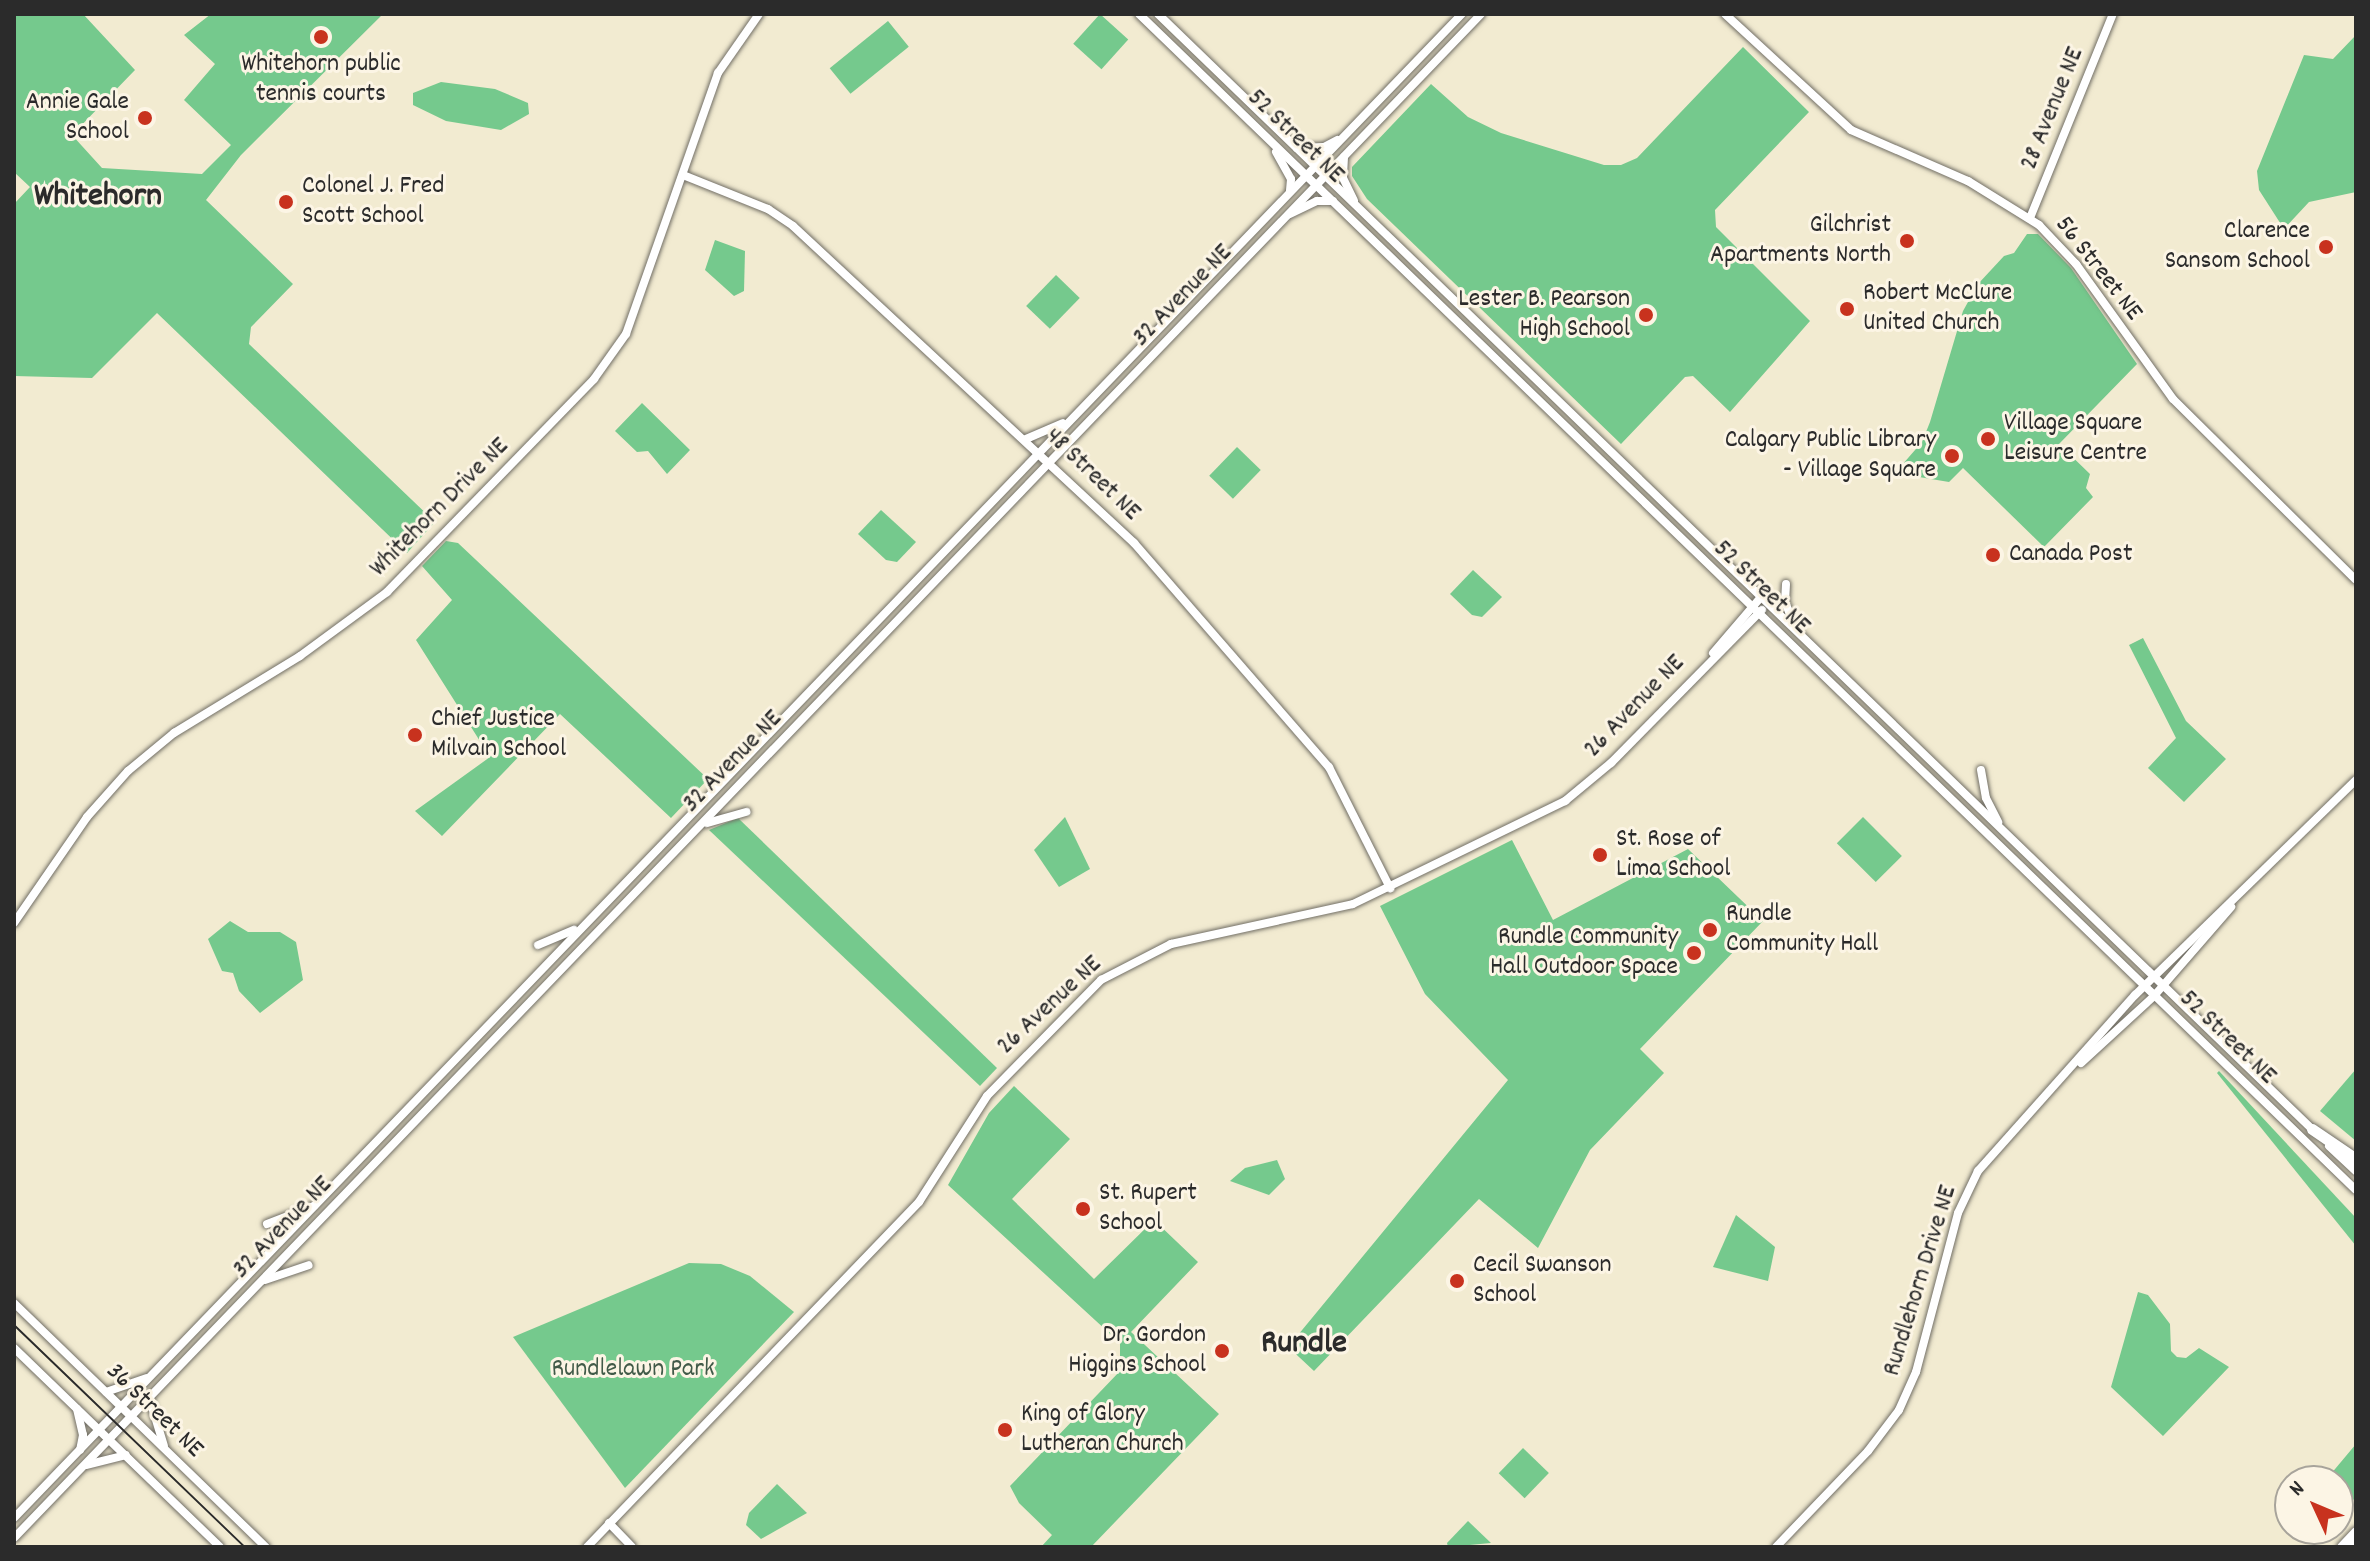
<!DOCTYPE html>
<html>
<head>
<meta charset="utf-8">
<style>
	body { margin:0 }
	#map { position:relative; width:2370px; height:1561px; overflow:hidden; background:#f2ebd1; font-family:Dekko,sans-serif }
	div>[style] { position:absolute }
	.green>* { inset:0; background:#75c98d; transform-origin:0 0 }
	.roads { filter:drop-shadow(0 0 2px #716e65) drop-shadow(0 0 2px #716e65) }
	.secondary>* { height:8px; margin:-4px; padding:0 4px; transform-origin:4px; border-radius:4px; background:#fff }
	.highway>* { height:11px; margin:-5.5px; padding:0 5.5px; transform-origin:5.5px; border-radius:5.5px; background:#fff }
	.tram>* { height:2px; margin:-1px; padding:0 1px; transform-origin:1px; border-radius:1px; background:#2b2b2b }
	.dots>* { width:22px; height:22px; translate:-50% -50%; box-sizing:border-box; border:4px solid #fcf5e5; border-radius:50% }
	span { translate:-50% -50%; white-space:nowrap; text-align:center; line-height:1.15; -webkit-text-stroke:6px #fcf5e5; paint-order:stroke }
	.poi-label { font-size:26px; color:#2b2b2b }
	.right { translate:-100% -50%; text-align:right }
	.left { translate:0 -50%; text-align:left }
	.street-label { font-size:26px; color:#2b2b2b }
	.park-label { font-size:26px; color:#415a48 }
	.district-label { font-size:34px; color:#2b2b2b; font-weight:700 }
	.frame { position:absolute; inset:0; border:16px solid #2b2b2b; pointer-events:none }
	.north { position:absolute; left:2274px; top:1465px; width:80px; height:80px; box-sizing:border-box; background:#fcf5e5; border:2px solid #a8a49b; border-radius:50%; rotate:314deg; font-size:22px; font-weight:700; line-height:32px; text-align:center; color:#2b2b2b }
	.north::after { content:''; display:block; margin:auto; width:28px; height:36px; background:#c8321e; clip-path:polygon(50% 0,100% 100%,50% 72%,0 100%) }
</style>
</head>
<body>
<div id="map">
	<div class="green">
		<div style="clip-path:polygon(14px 14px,83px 14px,135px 70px,72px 135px,102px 168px,202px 174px,231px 145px,184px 100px,215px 64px,184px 35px,211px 14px,383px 14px,241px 155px,206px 200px,293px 284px,251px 327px,249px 344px,435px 522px,407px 553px,157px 313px,92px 378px,14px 376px,14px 204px,30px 187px,14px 172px)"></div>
		<div style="left:1100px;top:14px;width:38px;height:40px;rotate:42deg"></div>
		<div style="left:888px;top:21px;width:33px;height:75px;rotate:51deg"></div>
		<div style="clip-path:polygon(2356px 35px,2356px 192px,2309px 202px,2284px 229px,2259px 190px,2257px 171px,2304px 55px,2333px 59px)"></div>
		<div style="clip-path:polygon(1743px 47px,1809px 112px,1715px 210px,1716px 227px,1810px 321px,1730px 412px,1693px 376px,1685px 377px,1621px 444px,1367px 199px,1352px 176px,1352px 167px,1431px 84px,1468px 117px,1501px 133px,1604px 165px,1621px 165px,1637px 158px)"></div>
		<div style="clip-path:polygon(441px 82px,495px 89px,528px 103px,529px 114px,501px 130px,446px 121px,413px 105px,413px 93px)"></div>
		<div style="clip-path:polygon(2027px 234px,2038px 234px,2071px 268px,2137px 364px,2059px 444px,2090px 474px,2086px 488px,2093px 497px,2044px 547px,1963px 468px,1949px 482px,1895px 473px,1922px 442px,1930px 422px,1963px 311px,1978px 284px,2004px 256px,2014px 253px)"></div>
		<div style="clip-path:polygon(715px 240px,745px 251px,744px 291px,734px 296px,705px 270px)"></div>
		<div style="left:1056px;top:275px;width:33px;height:43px;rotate:44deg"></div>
		<div style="clip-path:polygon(642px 403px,690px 450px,667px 474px,648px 451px,637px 452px,615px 431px)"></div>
		<div style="left:1237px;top:447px;width:33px;height:40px;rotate:44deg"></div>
		<div style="clip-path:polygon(881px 510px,916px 542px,897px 562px,886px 560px,858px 534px)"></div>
		<div style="clip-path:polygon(446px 541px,458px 543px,708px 779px,671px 818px,560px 714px,442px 836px,415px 811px,490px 757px,416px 640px,452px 600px,422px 566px)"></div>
		<div style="clip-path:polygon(1473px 570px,1502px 597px,1482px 617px,1472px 615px,1450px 594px)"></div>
		<div style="clip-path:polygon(2143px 638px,2186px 721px,2226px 759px,2184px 802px,2148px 768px,2176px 738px,2129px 645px)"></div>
		<div style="clip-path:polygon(1065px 817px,1090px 869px,1059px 887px,1034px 850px)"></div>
		<div style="left:1863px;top:817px;width:55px;height:37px;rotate:45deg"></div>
		<div style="clip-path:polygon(738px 818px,997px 1068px,980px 1086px,709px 830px)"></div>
		<div style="clip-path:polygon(1512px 840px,1553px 920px,1688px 849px,1763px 921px,1640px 1049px,1664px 1073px,1590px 1150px,1538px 1248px,1479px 1199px,1314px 1371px,1284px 1343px,1293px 1341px,1312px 1318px,1508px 1080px,1425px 994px,1380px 906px)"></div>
		<div style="clip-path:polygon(230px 921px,248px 932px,280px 932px,296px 942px,303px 980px,260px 1013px,239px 991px,233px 973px,222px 971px,208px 939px)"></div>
		<div style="clip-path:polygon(2356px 1069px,2356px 1141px,2320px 1111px)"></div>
		<div style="clip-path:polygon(2219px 1071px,2356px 1218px,2356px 1246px,2217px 1073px)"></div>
		<div style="clip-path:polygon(1014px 1086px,1070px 1139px,1012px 1199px,1094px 1279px,1154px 1220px,1198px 1262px,1131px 1332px,1219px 1414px,1091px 1547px,1041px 1547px,1052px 1535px,1019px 1503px,1010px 1486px,1120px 1371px,1120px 1343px,948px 1185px,989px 1113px)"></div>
		<div style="clip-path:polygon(1277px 1160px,1285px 1179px,1269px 1195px,1230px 1181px,1245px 1168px)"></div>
		<div style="clip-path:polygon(1736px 1215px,1775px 1247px,1768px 1281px,1713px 1267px)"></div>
		<div style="clip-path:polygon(689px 1263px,721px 1264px,750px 1276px,794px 1312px,625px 1488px,513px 1337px)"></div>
		<div style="clip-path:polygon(2138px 1292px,2148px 1295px,2170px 1324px,2171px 1351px,2177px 1357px,2186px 1358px,2199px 1348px,2229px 1367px,2163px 1436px,2111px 1387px)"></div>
		<div style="clip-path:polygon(2356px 1444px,2356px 1496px,2338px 1522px,2338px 1481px,2325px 1481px)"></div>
		<div style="left:1523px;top:1448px;width:36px;height:35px;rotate:44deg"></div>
		<div style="clip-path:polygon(777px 1484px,807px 1513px,761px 1539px,746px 1525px,749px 1513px)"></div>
		<div style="clip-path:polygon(1468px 1521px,1491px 1543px,1448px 1547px,1447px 1543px)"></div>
	</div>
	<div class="roads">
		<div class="secondary">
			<div style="left:1139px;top:14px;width:1692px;rotate:44.02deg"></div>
			<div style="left:1158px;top:14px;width:1607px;rotate:44.02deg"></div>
			<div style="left:1725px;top:14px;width:171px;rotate:42.6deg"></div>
			<div style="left:1851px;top:130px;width:128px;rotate:23.6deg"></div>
			<div style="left:1968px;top:181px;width:84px;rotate:31.8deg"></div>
			<div style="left:2039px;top:225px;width:54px;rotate:46.5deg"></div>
			<div style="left:2076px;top:264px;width:166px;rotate:54.3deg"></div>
			<div style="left:2173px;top:399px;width:257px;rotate:44.7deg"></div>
			<div style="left:1297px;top:148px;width:27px;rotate:-2deg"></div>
			<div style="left:1324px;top:147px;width:15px;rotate:-28deg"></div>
			<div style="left:1276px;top:152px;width:31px;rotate:61deg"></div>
			<div style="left:1291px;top:179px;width:12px;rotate:95deg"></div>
			<div style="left:1344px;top:157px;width:21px;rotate:93deg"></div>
			<div style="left:1343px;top:178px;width:25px;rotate:64deg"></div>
			<div style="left:683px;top:175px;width:92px;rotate:21.8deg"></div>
			<div style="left:768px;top:209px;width:30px;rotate:34deg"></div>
			<div style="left:793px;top:226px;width:466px;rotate:42.9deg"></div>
			<div style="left:1134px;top:543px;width:297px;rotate:49deg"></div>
			<div style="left:1329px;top:767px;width:136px;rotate:63.2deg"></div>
			<div style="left:1290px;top:214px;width:30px;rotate:-26deg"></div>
			<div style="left:1317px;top:201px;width:16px"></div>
			<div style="left:2030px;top:218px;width:220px;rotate:-67.9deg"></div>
			<div style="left:1026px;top:439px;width:40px;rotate:-23.4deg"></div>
			<div style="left:1786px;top:584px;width:18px;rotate:93deg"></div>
			<div style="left:1785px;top:602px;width:29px;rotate:68deg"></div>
			<div style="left:1713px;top:653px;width:74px;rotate:-49.4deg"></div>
			<div style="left:1981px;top:770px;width:28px;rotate:80deg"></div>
			<div style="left:1986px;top:798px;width:27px;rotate:63deg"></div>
			<div style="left:707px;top:823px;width:41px;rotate:-15.8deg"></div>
			<div style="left:14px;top:923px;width:129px;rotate:-55.4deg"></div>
			<div style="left:87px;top:817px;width:62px;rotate:-48.3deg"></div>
			<div style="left:128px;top:771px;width:60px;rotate:-39.6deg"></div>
			<div style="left:174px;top:733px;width:148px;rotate:-31.4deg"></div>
			<div style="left:300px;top:656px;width:108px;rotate:-36.3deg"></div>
			<div style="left:387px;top:592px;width:297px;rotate:-45.8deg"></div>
			<div style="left:594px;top:379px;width:55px;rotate:-54.6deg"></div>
			<div style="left:626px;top:334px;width:277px;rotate:-70.6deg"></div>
			<div style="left:718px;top:73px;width:72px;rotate:-55.2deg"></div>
			<div style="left:538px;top:945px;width:39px;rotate:-23deg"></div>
			<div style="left:2081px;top:1063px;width:99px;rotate:-42.5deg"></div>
			<div style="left:2154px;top:996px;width:118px;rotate:-49.1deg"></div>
			<div style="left:2329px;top:1146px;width:37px;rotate:43deg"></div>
			<div style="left:267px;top:1224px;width:50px;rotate:-21deg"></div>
			<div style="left:265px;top:1280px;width:46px;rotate:-18.8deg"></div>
			<div style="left:14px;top:1303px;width:351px;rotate:44.1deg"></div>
			<div style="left:14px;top:1348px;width:286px;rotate:44deg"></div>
			<div style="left:106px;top:1392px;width:43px;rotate:-18.9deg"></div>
			<div style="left:149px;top:1397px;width:51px;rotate:73deg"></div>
			<div style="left:77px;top:1409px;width:27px;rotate:77deg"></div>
			<div style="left:83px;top:1435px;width:15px;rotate:101deg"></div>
			<div style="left:86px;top:1465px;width:41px;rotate:-14deg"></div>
			<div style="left:14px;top:1518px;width:2088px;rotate:-46.09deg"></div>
			<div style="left:609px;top:1523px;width:33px;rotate:46deg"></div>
			<div style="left:14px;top:1538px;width:2115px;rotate:-46.09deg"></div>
			<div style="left:587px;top:1547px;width:479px;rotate:-46.1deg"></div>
			<div style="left:919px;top:1202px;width:126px;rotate:-57.3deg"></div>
			<div style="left:987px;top:1096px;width:163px;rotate:-45.5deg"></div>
			<div style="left:1101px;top:980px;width:79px;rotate:-27.2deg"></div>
			<div style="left:1171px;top:944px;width:186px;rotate:-12.4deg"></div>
			<div style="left:1353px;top:904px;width:236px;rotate:-25.9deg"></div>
			<div style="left:1565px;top:801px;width:60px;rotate:-39.6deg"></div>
			<div style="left:1611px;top:763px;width:215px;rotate:-45.4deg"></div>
			<div style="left:1776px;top:1547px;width:133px;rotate:-46.2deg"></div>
			<div style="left:1868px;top:1451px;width:51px;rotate:-52.9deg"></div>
			<div style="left:1899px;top:1410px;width:42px;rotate:-65.9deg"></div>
			<div style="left:1916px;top:1372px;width:164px;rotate:-75.2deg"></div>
			<div style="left:1958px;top:1213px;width:47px;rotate:-64.5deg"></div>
			<div style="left:1978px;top:1171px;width:236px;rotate:-48.3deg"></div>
			<div style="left:2135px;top:995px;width:308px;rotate:-44.2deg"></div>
		</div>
		<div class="highway">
			<div style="left:2312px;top:1129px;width:53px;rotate:34.3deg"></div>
			<div style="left:2342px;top:1547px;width:21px;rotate:-47deg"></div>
			<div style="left:2354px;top:1547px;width:3px;rotate:-45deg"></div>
		</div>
	</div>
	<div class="tram">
		<div style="left:14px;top:1325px;width:320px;rotate:43.9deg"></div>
	</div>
	<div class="dots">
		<div style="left:321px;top:37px;background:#c8321e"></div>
		<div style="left:145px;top:118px;background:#c8321e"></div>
		<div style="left:286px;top:202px;background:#c8321e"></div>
		<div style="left:1907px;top:241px;background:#c8321e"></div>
		<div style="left:2326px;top:247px;background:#c8321e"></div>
		<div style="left:1847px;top:309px;background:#c8321e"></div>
		<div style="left:1646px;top:315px;background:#c8321e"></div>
		<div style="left:1988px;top:439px;background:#c8321e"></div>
		<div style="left:1952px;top:456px;background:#c8321e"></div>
		<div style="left:1993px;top:555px;background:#c8321e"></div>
		<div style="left:415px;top:735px;background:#c8321e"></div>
		<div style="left:1600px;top:855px;background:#c8321e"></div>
		<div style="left:1710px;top:930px;background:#c8321e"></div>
		<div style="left:1694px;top:953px;background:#c8321e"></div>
		<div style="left:1083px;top:1209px;background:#c8321e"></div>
		<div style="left:1457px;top:1281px;background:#c8321e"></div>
		<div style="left:1222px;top:1351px;background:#c8321e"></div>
		<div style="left:1005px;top:1430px;background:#c8321e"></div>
	</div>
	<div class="poi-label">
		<span style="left:321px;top:80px">Whitehorn public<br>tennis courts</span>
		<span class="right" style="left:129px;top:118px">Annie Gale<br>School</span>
		<span class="left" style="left:302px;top:202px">Colonel J. Fred<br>Scott School</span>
		<span class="right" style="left:1891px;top:241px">Gilchrist<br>Apartments North</span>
		<span class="right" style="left:2310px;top:247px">Clarence<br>Sansom School</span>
		<span class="left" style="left:1863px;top:309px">Robert McClure<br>United Church</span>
		<span class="right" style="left:1630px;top:315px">Lester B. Pearson<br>High School</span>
		<span class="left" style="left:2004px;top:439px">Village Square<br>Leisure Centre</span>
		<span class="right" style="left:1936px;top:456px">Calgary Public Library<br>- Village Square</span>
		<span class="left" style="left:2009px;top:555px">Canada Post</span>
		<span class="left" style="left:431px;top:735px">Chief Justice<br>Milvain School</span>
		<span class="left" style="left:1616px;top:855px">St. Rose of<br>Lima School</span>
		<span class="left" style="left:1726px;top:930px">Rundle<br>Community Hall</span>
		<span class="right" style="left:1678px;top:953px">Rundle Community<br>Hall Outdoor Space</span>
		<span class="left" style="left:1099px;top:1209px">St. Rupert<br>School</span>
		<span class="left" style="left:1473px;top:1281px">Cecil Swanson<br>School</span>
		<span class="right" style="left:1206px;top:1351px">Dr. Gordon<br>Higgins School</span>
		<span class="left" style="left:1021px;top:1430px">King of Glory<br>Lutheran Church</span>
	</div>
	<div class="street-label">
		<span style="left:2053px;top:109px;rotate:-68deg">28 Avenue NE</span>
		<span style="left:1295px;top:137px;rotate:44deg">52 Street NE</span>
		<span style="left:2098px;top:269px;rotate:52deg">56 Street NE</span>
		<span style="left:1183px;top:296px;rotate:-46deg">32 Avenue NE</span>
		<span style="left:1092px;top:475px;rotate:44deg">48 Street NE</span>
		<span style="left:440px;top:508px;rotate:-45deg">Whitehorn Drive NE</span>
		<span style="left:1761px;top:588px;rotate:44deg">52 Street NE</span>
		<span style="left:1635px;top:707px;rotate:-46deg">26 Avenue NE</span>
		<span style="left:733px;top:762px;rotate:-46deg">32 Avenue NE</span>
		<span style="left:1050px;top:1006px;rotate:-43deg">26 Avenue NE</span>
		<span style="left:2227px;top:1038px;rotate:44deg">52 Street NE</span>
		<span style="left:283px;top:1228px;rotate:-46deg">32 Avenue NE</span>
		<span style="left:1921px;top:1281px;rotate:-73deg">Rundlehorn Drive NE</span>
		<span style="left:154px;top:1411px;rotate:44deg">36 Street NE</span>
	</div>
	<div class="park-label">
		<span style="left:633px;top:1370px">Rundlelawn Park</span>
	</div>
	<div class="district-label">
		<span style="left:98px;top:198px">Whitehorn</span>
		<span style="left:1304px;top:1345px">Rundle</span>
	</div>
	<div class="frame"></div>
	<div class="north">N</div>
</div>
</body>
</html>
